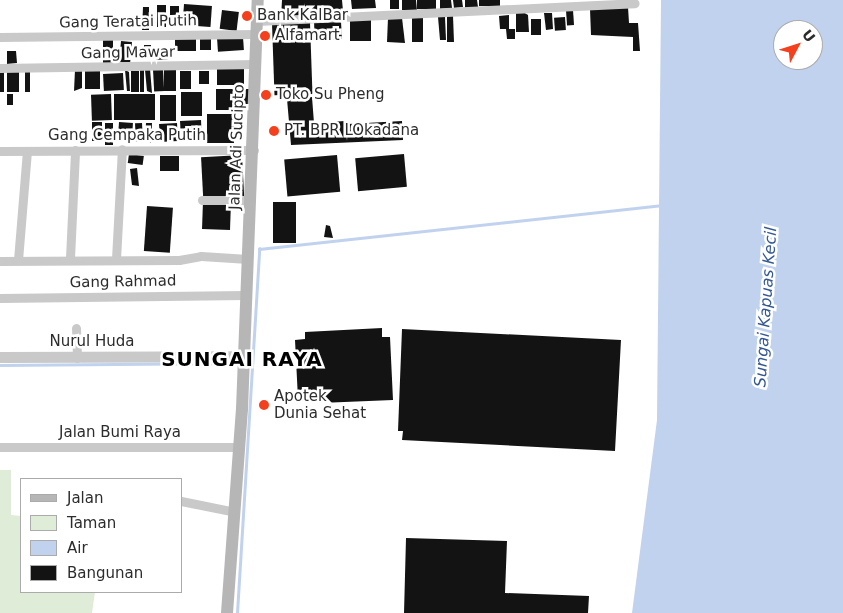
<!DOCTYPE html>
<html>
<head>
<meta charset="utf-8">
<style>
	body { margin:0 }
	#map { position:relative; width:843px; height:613px; overflow:hidden; background:#fff; font-family:"DejaVu Sans",sans-serif }
	div>[style] { position:absolute }
	.green>* { inset:0; background:#deecd8 }
	.water>* { inset:0; background:#c1d2ee }
	.stream>* { height:2.5px; margin:-1.25px; padding:0 1.25px; transform-origin:1.25px; border-radius:1.25px; background:#c1d2ee }
	.building>* { inset:0; background:#131313; transform-origin:0 0 }
	.minor>* { height:9px; margin:-4.5px; padding:0 4.5px; transform-origin:4.5px; border-radius:4.5px; background:#c9c9c9 }
	.tertiary>* { height:11px; margin:-5.5px; padding:0 5.5px; transform-origin:5.5px; border-radius:5.5px; background:#c9c9c9 }
	.secondary>* { height:12px; margin:-6px; padding:0 6px; transform-origin:6px; border-radius:6px; background:#b6b6b6 }
	.dots>* { width:14px; height:14px; translate:-50% -50%; box-sizing:border-box; border:2px solid #fff; border-radius:50% }
	span { translate:-50% -50%; white-space:nowrap; text-align:center; line-height:1.15; -webkit-text-stroke:5px #fff; paint-order:stroke }
	.poi-label { font-size:15px; color:#2c2c2c }
	.left { translate:0 -50%; text-align:left }
	.street-label { font-size:15px; color:#2c2c2c }
	.water-label { font-size:16px; color:#345894; font-style:italic }
	.district-label { font-size:20px; color:#000; font-weight:700; letter-spacing:1px }
	.legend { position:absolute; left:20px; top:478px; width:162px; height:115px; box-sizing:border-box; background:#fff; border:1px solid #ababab; margin:0; padding:6px 9px; list-style:none; font-size:15px; color:#2c2c2c }
	.legend li { display:flex; align-items:center; gap:10px; height:25px }
	.legend b { width:25px; border:1px solid #ababab }
	.north { position:absolute; left:773px; top:20px; width:50px; height:50px; box-sizing:border-box; background:#fff; border:1px solid #ababab; border-radius:50%; rotate:50deg; font-size:14px; font-weight:700; line-height:20px; text-align:center; color:#2c2c2c }
	.north::after { content:''; display:block; margin:auto; width:18px; height:22px; background:#f5401d; clip-path:polygon(50% 0,100% 100%,50% 72%,0 100%) }
</style>
</head>
<body>
<div id="map">
	<div class="green">
		<div style="clip-path:polygon(0 470px,11px 470px,11px 515px,21px 516px,21px 592px,95px 592px,92px 613px,0 613px)"></div>
	</div>
	<div class="water">
		<div style="clip-path:polygon(evenodd,661px 0,843px 0,843px 613px,632px 613px,657px 420px,661px 0,783px 30px,813px 30px,813px 60px,783px 60px,783px 30px)"></div>
	</div>
	<div class="stream">
		<div style="left:0;top:365px;width:232px;rotate:-0.5deg"></div>
		<div style="left:237px;top:613px;width:365px;rotate:-86.5deg"></div>
		<div style="left:259px;top:249px;width:406px;rotate:-6.2deg"></div>
	</div>
	<div class="building">
		<div style="clip-path:polygon(282px 0,342px 0,343px 11px,306px 12px,304px 3px,305px 18px,281px 18px)"></div>
		<div style="clip-path:polygon(351px 0,375px 0,376px 8px,352px 9px)"></div>
		<div style="left:390px;top:0;width:9px;height:9px"></div>
		<div style="clip-path:polygon(402px 0,416px 0,417px 11px,402px 10px)"></div>
		<div style="left:417px;top:0;width:19px;height:9px"></div>
		<div style="clip-path:polygon(440px 0,451px 0,452px 8px,440px 9px)"></div>
		<div style="clip-path:polygon(453px 0,462px 0,463px 7px,454px 8px)"></div>
		<div style="clip-path:polygon(465px 0,477px 0,478px 7px,465px 8px)"></div>
		<div style="left:479px;top:0;width:21px;height:6px"></div>
		<div style="left:184px;top:4px;width:28px;height:21px;rotate:4deg"></div>
		<div style="left:157px;top:5px;width:9px;height:22px"></div>
		<div style="left:170px;top:6px;width:9px;height:20px"></div>
		<div style="clip-path:polygon(143px 7px,149px 7px,149px 30px,142px 30px)"></div>
		<div style="clip-path:polygon(628px 7px,629px 23px,638px 23px,640px 51px,633px 51px,633px 37px,591px 35px,590px 9px)"></div>
		<div style="left:222px;top:10px;width:17px;height:19px;rotate:7deg"></div>
		<div style="left:573px;top:10px;width:15px;height:7px;rotate:86deg"></div>
		<div style="clip-path:polygon(523px 12px,528px 15px,529px 32px,516px 32px,516px 13px)"></div>
		<div style="clip-path:polygon(544px 13px,552px 13px,553px 29px,546px 30px)"></div>
		<div style="clip-path:polygon(509px 15px,509px 29px,515px 29px,515px 39px,507px 39px,506px 29px,500px 29px,499px 16px)"></div>
		<div style="clip-path:polygon(447px 16px,453px 16px,454px 42px,447px 42px)"></div>
		<div style="left:412px;top:17px;width:11px;height:25px"></div>
		<div style="clip-path:polygon(438px 17px,445px 17px,446px 40px,440px 40px)"></div>
		<div style="left:565px;top:17px;width:13px;height:11px;rotate:86deg"></div>
		<div style="clip-path:polygon(388px 18px,402px 18px,405px 43px,387px 42px)"></div>
		<div style="left:371px;top:19px;width:22px;height:21px;rotate:90deg"></div>
		<div style="left:531px;top:19px;width:10px;height:16px"></div>
		<div style="left:341px;top:21px;width:18px;height:27px;rotate:87deg"></div>
		<div style="left:310px;top:23px;width:71px;height:38px;rotate:88deg"></div>
		<div style="left:175px;top:37px;width:21px;height:14px"></div>
		<div style="left:243px;top:37px;width:13px;height:26px;rotate:86deg"></div>
		<div style="left:200px;top:38px;width:11px;height:12px"></div>
		<div style="left:103px;top:40px;width:10px;height:24px"></div>
		<div style="left:121px;top:41px;width:11px;height:21px;rotate:5deg"></div>
		<div style="clip-path:polygon(144px 45px,151px 45px,151px 57px,145px 57px)"></div>
		<div style="left:168px;top:48px;width:11px;height:13px;rotate:85deg"></div>
		<div style="clip-path:polygon(7px 51px,16px 51px,17px 63px,7px 64px)"></div>
		<div style="clip-path:polygon(150px 69px,152px 93px,147px 91px,145px 70px)"></div>
		<div style="left:163px;top:69px;width:22px;height:10px;rotate:87deg"></div>
		<div style="left:217px;top:69px;width:27px;height:16px"></div>
		<div style="clip-path:polygon(75px 70px,82px 70px,82px 88px,74px 91px)"></div>
		<div style="clip-path:polygon(125px 70px,129px 72px,130px 91px,127px 91px)"></div>
		<div style="left:140px;top:70px;width:4px;height:22px"></div>
		<div style="left:164px;top:70px;width:12px;height:21px"></div>
		<div style="left:0;top:71px;width:4px;height:21px"></div>
		<div style="left:7px;top:71px;width:12px;height:21px"></div>
		<div style="left:25px;top:71px;width:5px;height:21px"></div>
		<div style="left:85px;top:71px;width:15px;height:18px"></div>
		<div style="left:131px;top:71px;width:8px;height:21px"></div>
		<div style="left:180px;top:71px;width:11px;height:18px"></div>
		<div style="left:199px;top:71px;width:10px;height:13px"></div>
		<div style="left:123px;top:73px;width:17px;height:20px;rotate:87deg"></div>
		<div style="left:216px;top:89px;width:33px;height:21px"></div>
		<div style="left:181px;top:92px;width:21px;height:24px"></div>
		<div style="left:13px;top:94px;width:11px;height:6px;rotate:90deg"></div>
		<div style="left:111px;top:94px;width:26px;height:20px;rotate:88deg"></div>
		<div style="left:114px;top:94px;width:41px;height:26px"></div>
		<div style="left:160px;top:95px;width:16px;height:26px"></div>
		<div style="clip-path:polygon(312px 97px,314px 123px,345px 121px,347px 141px,348px 124px,402px 121px,403px 140px,291px 145px,287px 99px)"></div>
		<div style="left:207px;top:114px;width:27px;height:29px"></div>
		<div style="left:201px;top:120px;width:20px;height:21px;rotate:87deg"></div>
		<div style="left:102px;top:122px;width:19px;height:10px;rotate:90deg"></div>
		<div style="left:119px;top:122px;width:14px;height:19px;rotate:4deg"></div>
		<div style="left:105px;top:123px;width:8px;height:22px"></div>
		<div style="left:142px;top:123px;width:18px;height:7px;rotate:87deg"></div>
		<div style="clip-path:polygon(146px 123px,152px 123px,151px 143px,145px 139px)"></div>
		<div style="left:177px;top:123px;width:18px;height:18px;rotate:87deg"></div>
		<div style="left:129px;top:154px;width:15px;height:9px;rotate:8deg"></div>
		<div style="left:404px;top:154px;width:33px;height:49px;rotate:85deg"></div>
		<div style="left:242px;top:155px;width:41px;height:41px;rotate:87deg"></div>
		<div style="left:337px;top:155px;width:37px;height:53px;rotate:85deg"></div>
		<div style="left:160px;top:156px;width:19px;height:15px"></div>
		<div style="clip-path:polygon(137px 168px,139px 186px,132px 185px,130px 169px)"></div>
		<div style="left:203px;top:201px;width:28px;height:28px;rotate:2deg"></div>
		<div style="left:296px;top:202px;width:41px;height:23px;rotate:90deg"></div>
		<div style="left:147px;top:206px;width:26px;height:45px;rotate:4deg"></div>
		<div style="clip-path:polygon(326px 225px,330px 226px,333px 238px,324px 237px)"></div>
		<div style="clip-path:polygon(382px 328px,382px 337px,390px 337px,393px 400px,320px 403px,320px 399px,298px 399px,295px 340px,305px 339px,305px 332px)"></div>
		<div style="clip-path:polygon(402px 329px,621px 340px,615px 451px,402px 440px,403px 431px,398px 431px)"></div>
		<div style="clip-path:polygon(406px 538px,507px 541px,505px 593px,589px 596px,588px 613px,404px 613px)"></div>
	</div>
	<div class="minor">
		<div style="left:257px;top:21px;width:378px;rotate:-2.7deg"></div>
		<div style="left:0;top:37px;width:256px;rotate:-0.7deg"></div>
		<div style="left:0;top:68px;width:256px;rotate:-0.9deg"></div>
		<div style="left:0;top:151px;width:254px;rotate:-0.2deg"></div>
		<div style="left:202px;top:200px;width:49px"></div>
		<div style="left:70px;top:258px;width:108px;rotate:-87.3deg"></div>
		<div style="left:116px;top:259px;width:110px;rotate:-86.9deg"></div>
		<div style="left:18px;top:260px;width:109px;rotate:-85.3deg"></div>
		<div style="left:0;top:261px;width:179px;rotate:-0.3deg"></div>
		<div style="left:179px;top:260px;width:22px;rotate:-10deg"></div>
		<div style="left:201px;top:256px;width:47px;rotate:3.7deg"></div>
		<div style="left:0;top:298px;width:246px;rotate:-0.7deg"></div>
		<div style="left:76px;top:328px;width:30px;rotate:88deg"></div>
		<div style="left:0;top:447px;width:240px"></div>
		<div style="left:181px;top:501px;width:55px;rotate:11.5deg"></div>
	</div>
	<div class="tertiary">
		<div style="left:0;top:357px;width:245px;rotate:-0.2deg"></div>
	</div>
	<div class="secondary">
		<div style="left:227px;top:613px;width:205px;rotate:-85.8deg"></div>
		<div style="left:242px;top:409px;width:409px;rotate:-87.8deg"></div>
	</div>
	<div class="dots">
		<div style="left:247px;top:16px;background:#f5401d"></div>
		<div style="left:265px;top:36px;background:#f5401d"></div>
		<div style="left:266px;top:95px;background:#f5401d"></div>
		<div style="left:274px;top:131px;background:#f5401d"></div>
		<div style="left:264px;top:405px;background:#f5401d"></div>
	</div>
	<div class="poi-label">
		<span class="left" style="left:257px;top:16px">Bank KalBar</span>
		<span class="left" style="left:275px;top:36px">Alfamart</span>
		<span class="left" style="left:276px;top:95px">Toko Su Pheng</span>
		<span class="left" style="left:284px;top:131px">PT. BPR LOkadana</span>
		<span class="left" style="left:274px;top:405px">Apotek<br>Dunia Sehat</span>
	</div>
	<div class="street-label">
		<span style="left:128px;top:22px;rotate:-1deg">Gang Teratai Putih</span>
		<span style="left:128px;top:53px;rotate:-1deg">Gang Mawar</span>
		<span style="left:127px;top:136px">Gang Cempaka Putih</span>
		<span style="left:237px;top:147px;rotate:-88deg">Jalan Adi Sucipto</span>
		<span style="left:123px;top:282px;rotate:-1deg">Gang Rahmad</span>
		<span style="left:92px;top:342px">Nurul Huda</span>
		<span style="left:120px;top:433px">Jalan Bumi Raya</span>
	</div>
	<div class="water-label">
		<span style="left:766px;top:307px;rotate:-86deg">Sungai Kapuas Kecil</span>
	</div>
	<div class="district-label">
		<span style="left:242px;top:359px">SUNGAI RAYA</span>
	</div>
	<ul class="legend">
	<li><b style="height:6px;background:#b6b6b6"></b>Jalan</li>
	<li><b style="height:14px;background:#deecd8"></b>Taman</li>
	<li><b style="height:14px;background:#c1d2ee"></b>Air</li>
	<li><b style="height:14px;background:#131313"></b>Bangunan</li>
	</ul>
	<div class="north">U</div>
</div>
</body>
</html>
